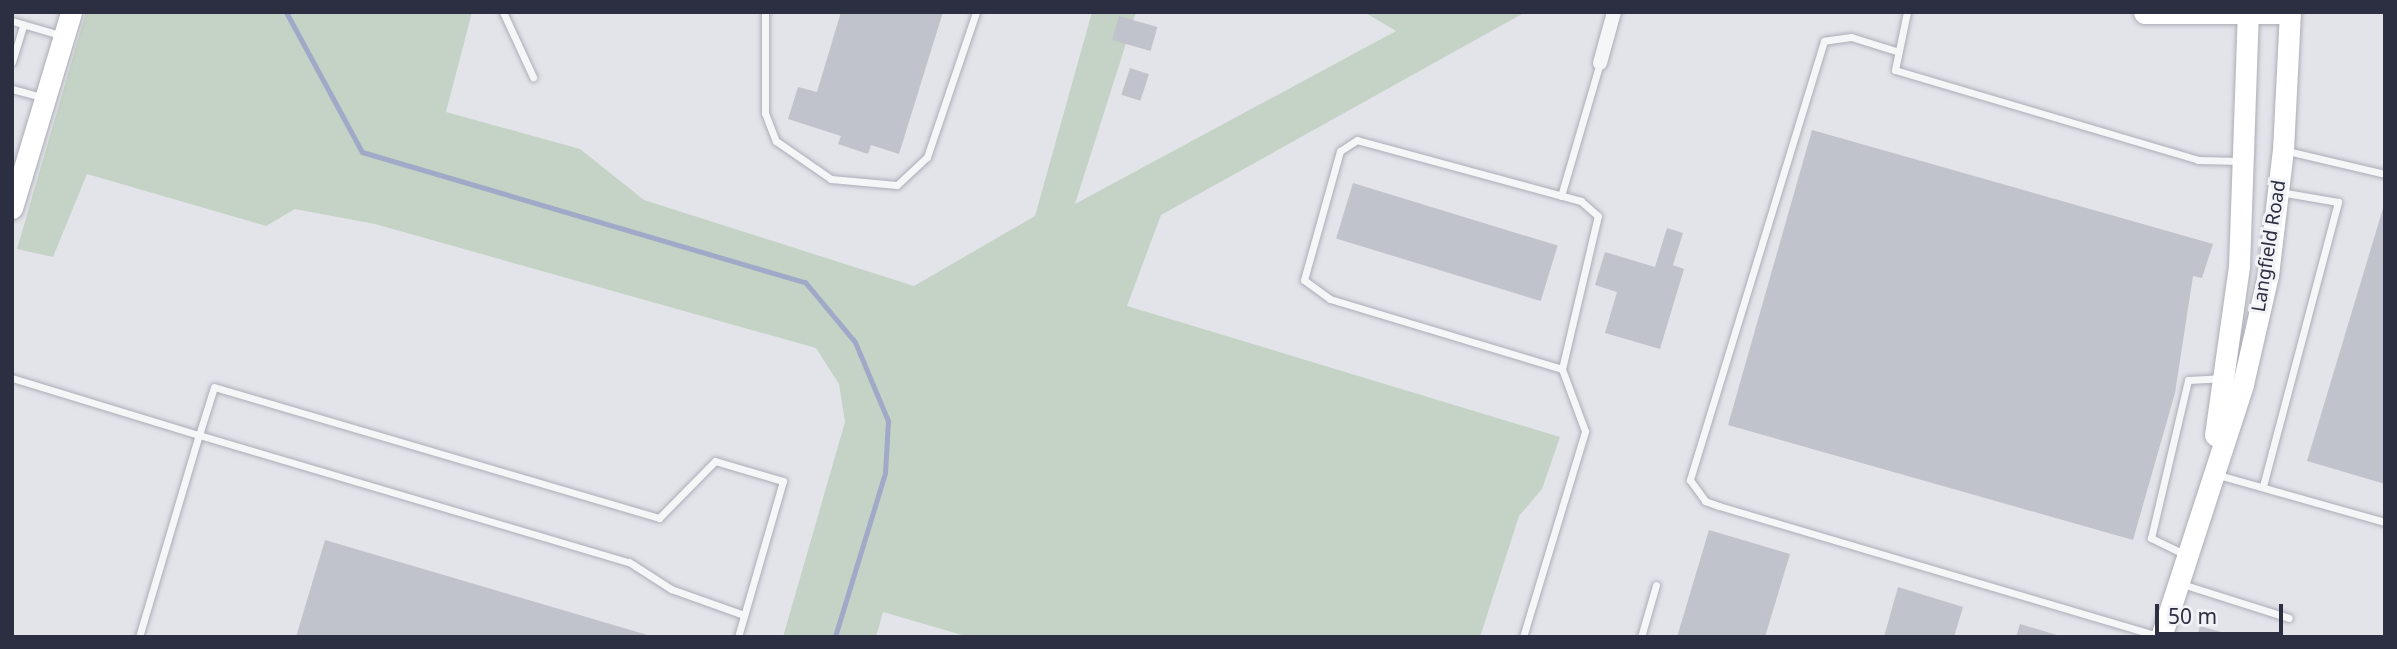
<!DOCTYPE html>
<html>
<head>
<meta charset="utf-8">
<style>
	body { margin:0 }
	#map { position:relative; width:2397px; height:649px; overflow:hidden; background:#e3e4ea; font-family:"Noto Sans",sans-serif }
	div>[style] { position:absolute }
	.green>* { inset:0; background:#c4d3c5 }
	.stream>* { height:5px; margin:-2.5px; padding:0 2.5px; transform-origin:2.5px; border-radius:2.5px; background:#a0a9c7 }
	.building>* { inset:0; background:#c0c2cc; transform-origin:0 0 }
	.roads { filter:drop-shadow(0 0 2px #acadb7) drop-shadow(0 0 2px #acadb7) }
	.lane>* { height:7px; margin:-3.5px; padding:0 3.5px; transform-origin:3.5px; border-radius:3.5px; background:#f5f6f8 }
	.street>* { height:14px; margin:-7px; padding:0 7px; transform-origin:7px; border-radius:7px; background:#f5f6f8 }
	.secondary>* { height:21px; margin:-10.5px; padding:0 10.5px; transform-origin:10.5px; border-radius:10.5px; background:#fff }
	.primary>* { height:23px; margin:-11.5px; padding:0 11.5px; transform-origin:11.5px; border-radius:11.5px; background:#fff }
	span { translate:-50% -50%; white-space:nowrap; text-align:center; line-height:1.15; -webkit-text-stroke:6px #f2f3f7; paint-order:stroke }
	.street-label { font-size:19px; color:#2c2e41 }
	.frame { position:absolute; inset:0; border:14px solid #2c2e41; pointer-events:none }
	.scale { position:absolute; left:2155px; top:604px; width:128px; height:32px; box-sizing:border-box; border:4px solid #2c2e41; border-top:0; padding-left:9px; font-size:21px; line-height:24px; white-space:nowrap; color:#2c2e41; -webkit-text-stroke:5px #f2f3f7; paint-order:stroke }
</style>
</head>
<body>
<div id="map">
	<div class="green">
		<div style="clip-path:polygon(86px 12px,472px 12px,446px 112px,580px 149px,644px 200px,914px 286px,1035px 216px,1092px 12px,1136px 12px,1075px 204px,1396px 31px,1364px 12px,1522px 14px,1161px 215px,1127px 306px,1560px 437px,1542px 489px,1519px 516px,1480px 637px,969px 637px,883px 612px,876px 637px,783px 637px,845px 422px,839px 384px,816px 348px,375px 224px,295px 209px,266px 226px,87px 174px,53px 257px,17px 249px)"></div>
	</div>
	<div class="stream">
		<div style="left:286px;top:12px;width:159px;rotate:61.5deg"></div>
		<div style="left:362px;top:152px;width:462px;rotate:16.4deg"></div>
		<div style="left:805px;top:282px;width:78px;rotate:50.2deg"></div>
		<div style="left:855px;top:342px;width:86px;rotate:67.3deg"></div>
		<div style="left:888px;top:421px;width:52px;rotate:93.3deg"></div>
		<div style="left:885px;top:473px;width:171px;rotate:107deg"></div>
	</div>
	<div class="building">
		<div style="clip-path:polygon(841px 12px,943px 12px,899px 154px,871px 145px,868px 154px,838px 144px,841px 136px,788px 119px,798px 87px,817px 92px)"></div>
		<div style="left:1119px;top:16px;width:40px;height:25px;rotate:16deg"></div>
		<div style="left:1130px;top:68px;width:20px;height:28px;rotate:18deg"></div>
		<div style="clip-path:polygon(1812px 130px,2213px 244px,2202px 278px,2193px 276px,2175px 393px,2133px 540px,1728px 425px)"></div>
		<div style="left:1353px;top:183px;width:214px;height:58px;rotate:17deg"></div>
		<div style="clip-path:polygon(2384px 205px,2385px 205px,2385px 484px,2307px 461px)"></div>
		<div style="clip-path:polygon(1667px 228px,1683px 233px,1673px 265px,1684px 269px,1660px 349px,1605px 333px,1617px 292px,1595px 285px,1605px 252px,1655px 267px)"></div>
		<div style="clip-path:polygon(1709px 530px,1790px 554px,1765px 637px,1677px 637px)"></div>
		<div style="clip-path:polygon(325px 540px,651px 636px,651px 637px,296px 637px)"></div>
		<div style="clip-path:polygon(1898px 587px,1963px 607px,1954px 637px,1884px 637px)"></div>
		<div style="clip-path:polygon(2020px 624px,2060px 636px,2060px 637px,2016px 637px)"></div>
		<div style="clip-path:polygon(2200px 626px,2235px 636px,2235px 637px,2197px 637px)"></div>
	</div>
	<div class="roads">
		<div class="lane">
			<div style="left:503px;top:12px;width:72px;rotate:65.2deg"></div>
			<div style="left:765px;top:12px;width:101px;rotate:90deg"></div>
			<div style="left:765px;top:113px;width:30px;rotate:69deg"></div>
			<div style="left:776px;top:141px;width:67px;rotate:34.6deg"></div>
			<div style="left:831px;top:179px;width:66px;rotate:5.2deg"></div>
			<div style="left:897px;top:185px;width:41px;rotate:-43deg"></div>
			<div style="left:927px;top:157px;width:153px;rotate:-71.3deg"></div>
			<div style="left:1907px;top:12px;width:59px;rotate:101.7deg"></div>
			<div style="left:1895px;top:70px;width:316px;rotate:16.5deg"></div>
			<div style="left:2198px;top:160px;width:43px;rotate:1.3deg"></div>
			<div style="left:12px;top:21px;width:53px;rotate:16.4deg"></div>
			<div style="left:1896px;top:51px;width:47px;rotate:-162.7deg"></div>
			<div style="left:1851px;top:37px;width:27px;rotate:172deg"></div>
			<div style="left:1824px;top:41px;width:459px;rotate:107deg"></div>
			<div style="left:1690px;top:480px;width:26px;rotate:54deg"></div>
			<div style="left:1705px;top:501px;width:15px;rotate:20deg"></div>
			<div style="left:1719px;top:506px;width:458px;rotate:16.5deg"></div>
			<div style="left:12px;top:62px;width:39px;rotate:-73deg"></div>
			<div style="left:12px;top:89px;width:31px;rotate:15deg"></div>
			<div style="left:2287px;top:151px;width:101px;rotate:13.2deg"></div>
			<div style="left:1561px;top:196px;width:139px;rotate:-73.7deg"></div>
			<div style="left:12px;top:378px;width:195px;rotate:17deg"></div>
			<div style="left:199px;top:435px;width:50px;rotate:-72.6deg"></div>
			<div style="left:214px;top:387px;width:464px;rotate:16.4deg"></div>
			<div style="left:659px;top:518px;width:80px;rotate:-45.5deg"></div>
			<div style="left:715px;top:461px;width:71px;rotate:16.4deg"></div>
			<div style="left:783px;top:481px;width:162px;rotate:106.1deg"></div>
			<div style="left:2215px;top:474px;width:177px;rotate:15.8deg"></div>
			<div style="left:2263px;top:486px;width:294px;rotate:-75.2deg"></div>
			<div style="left:2338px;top:202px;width:59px;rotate:-170.2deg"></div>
			<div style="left:2184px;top:554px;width:37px;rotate:-154deg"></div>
			<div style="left:2151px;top:538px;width:162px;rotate:-76.8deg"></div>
			<div style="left:2188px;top:380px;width:33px;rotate:-3deg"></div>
			<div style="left:2182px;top:584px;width:112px;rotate:17.6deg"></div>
			<div style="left:139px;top:637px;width:211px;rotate:-73.5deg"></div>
			<div style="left:199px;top:435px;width:448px;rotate:16.5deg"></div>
			<div style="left:629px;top:562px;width:50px;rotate:32.7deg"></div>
			<div style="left:671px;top:589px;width:77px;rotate:19.6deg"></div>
			<div style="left:1523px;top:637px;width:215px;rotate:-73.2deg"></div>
			<div style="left:1585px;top:431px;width:66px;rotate:-110.4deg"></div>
			<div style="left:1562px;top:369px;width:157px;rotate:-76.8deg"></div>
			<div style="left:1598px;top:216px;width:23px;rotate:-139deg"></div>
			<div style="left:1581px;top:201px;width:232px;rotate:-164.8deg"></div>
			<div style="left:1357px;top:140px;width:20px;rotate:147deg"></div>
			<div style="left:1340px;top:151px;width:134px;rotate:105.6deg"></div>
			<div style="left:1304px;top:280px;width:32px;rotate:36deg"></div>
			<div style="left:1330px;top:299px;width:242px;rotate:16.8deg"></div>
			<div style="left:1641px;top:637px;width:54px;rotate:-73.9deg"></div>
		</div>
		<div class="street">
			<div style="left:1600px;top:63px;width:53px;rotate:-74.6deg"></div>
		</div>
		<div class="secondary">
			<div style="left:12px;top:208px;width:205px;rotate:-73.2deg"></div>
			<div style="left:2215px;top:435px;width:170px;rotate:-81.9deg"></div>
			<div style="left:2239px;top:267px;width:255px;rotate:-88deg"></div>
			<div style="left:2161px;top:637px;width:266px;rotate:-72deg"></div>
			<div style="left:2243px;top:384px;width:112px;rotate:-77.1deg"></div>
			<div style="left:2268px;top:275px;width:126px;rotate:-83.2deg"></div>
			<div style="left:2283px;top:150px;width:138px;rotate:-87.1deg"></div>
		</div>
		<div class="primary">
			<div style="left:2145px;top:12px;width:139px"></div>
		</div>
	</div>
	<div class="street-label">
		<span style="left:2269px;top:246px;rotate:-81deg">Langfield Road</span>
	</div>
	<div class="frame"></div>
	<div class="scale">50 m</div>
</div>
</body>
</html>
